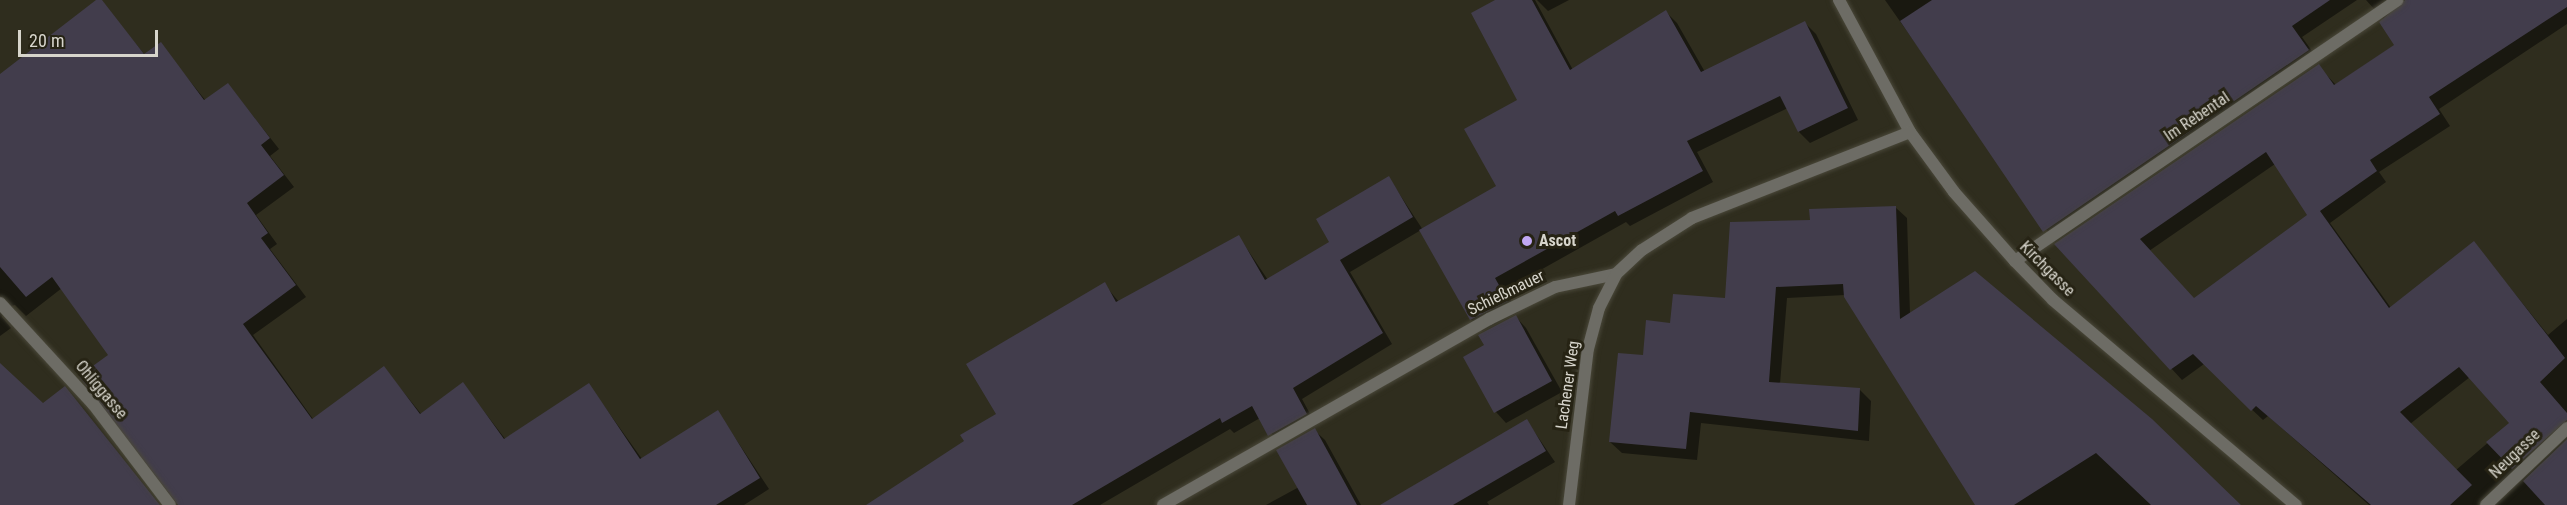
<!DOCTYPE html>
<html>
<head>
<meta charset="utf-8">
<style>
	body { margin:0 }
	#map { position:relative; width:2567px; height:505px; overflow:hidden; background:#2f2d1e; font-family:"Roboto Condensed",sans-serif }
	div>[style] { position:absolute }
	.shadow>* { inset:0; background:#0007 }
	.building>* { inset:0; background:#423d4c }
	.roads { filter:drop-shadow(0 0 2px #4a483a) drop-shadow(0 0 2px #4a483a) }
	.street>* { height:12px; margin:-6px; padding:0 6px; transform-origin:6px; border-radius:6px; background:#6d6c65 }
	.dots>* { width:16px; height:16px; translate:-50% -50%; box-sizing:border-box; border:3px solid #262314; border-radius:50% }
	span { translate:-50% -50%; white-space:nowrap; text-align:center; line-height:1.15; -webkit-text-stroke:6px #262314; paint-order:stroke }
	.street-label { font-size:16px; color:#d7d5cc }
	.poi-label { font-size:16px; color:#d7d5cc; font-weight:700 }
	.left { translate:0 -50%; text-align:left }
	.scale { position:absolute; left:18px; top:30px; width:140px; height:27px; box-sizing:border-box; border:3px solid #d7d5cc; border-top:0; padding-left:8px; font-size:18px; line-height:21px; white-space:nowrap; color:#d7d5cc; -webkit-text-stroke:4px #262314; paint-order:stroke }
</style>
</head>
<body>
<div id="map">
	<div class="shadow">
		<div style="clip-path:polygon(100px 0,145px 55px,160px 44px,206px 101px,228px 84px,279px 149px,270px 156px,294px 187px,256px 215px,277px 244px,270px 249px,306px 297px,253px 335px,313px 419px,384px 368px,422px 415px,463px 384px,506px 440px,589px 385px,642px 459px,718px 412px,769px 489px,744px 505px,178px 505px,110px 355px,62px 288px,26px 316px,15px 305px,4px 308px,2px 317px,11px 328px,0 336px,0 77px)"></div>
		<div style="clip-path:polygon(1498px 0,1535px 0,1573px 70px,1666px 12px,1677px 23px,1705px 72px,1805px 23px,1816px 34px,1858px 120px,1810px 143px,1799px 132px,1788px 108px,1697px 152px,1713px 182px,1630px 226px,1626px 222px,1505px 290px,1518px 312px,1482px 331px,1471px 319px,1421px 230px,1350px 272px,1392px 344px,1302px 399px,1316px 425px,1280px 445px,1260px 418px,1234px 433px,1230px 429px,1100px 505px,868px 505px,966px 442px,998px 414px,1104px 284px,1119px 302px,1239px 237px,1268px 280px,1331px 243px,1389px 178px,1423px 230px,1498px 187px,1519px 101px)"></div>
		<div style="clip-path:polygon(1537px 0,1569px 0,1548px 11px)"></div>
		<div style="clip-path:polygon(1885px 0,2357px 0,2302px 37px,2319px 61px,2055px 242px)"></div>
		<div style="clip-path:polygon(evenodd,2366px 0,2567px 0,2567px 24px,2439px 109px,2450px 126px,2379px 172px,2386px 182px,2330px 223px,2391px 308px,2474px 243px,2548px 335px,2567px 319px,2567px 505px,2369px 505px,2268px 416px,2263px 420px,2204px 364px,2182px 380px,2057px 244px,2318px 66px,2336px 85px,2396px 46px,2384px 20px,2366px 0,2275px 164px,2309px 215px,2194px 300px,2149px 251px,2275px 164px,2366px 0,2470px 377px,2511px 423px,2456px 470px,2410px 424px,2470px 377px)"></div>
		<div style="clip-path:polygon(1895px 207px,1907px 218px,1910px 314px,2239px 505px,1977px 505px,1845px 295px,1787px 298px,1780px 384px,1860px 390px,1871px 401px,1869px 441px,1701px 423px,1697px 460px,1622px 453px,1610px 442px,1644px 356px,1672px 324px,1726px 299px,1811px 222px)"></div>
		<div style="clip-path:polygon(1516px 317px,1526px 328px,1562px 392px,1506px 423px,1496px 412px,1486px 346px)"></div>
		<div style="clip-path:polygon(0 365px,43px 405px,65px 388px,160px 505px,0 505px)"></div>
		<div style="clip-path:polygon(1527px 421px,1555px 462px,1487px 502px,1489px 505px,1420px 505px)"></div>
		<div style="clip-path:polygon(1314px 430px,1325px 440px,1361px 505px,1266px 505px,1299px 487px)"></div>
	</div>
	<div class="building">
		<div style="clip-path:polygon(96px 0,102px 0,144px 54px,161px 42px,204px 100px,228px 83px,270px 138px,261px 145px,284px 175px,247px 203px,268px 233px,261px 238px,296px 285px,243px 324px,312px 419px,384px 366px,420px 414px,463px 382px,504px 439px,589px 383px,640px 459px,718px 410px,760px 478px,716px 505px,178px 505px,79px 376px,108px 355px,52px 277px,26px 297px,0 267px,0 74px)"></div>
		<div style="clip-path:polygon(1495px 0,1532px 0,1570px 70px,1666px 10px,1701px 72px,1805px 21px,1848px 108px,1798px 132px,1780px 96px,1687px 141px,1703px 171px,1618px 216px,1615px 211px,1495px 278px,1508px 301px,1470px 320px,1419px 230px,1496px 186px,1464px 129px,1517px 100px,1471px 13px)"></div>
		<div style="clip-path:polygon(1932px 0,2330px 0,2292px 26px,2309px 50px,2043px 232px,1900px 21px)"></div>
		<div style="clip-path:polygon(evenodd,2405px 0,2567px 0,2567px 7px,2429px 97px,2440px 114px,2370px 160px,2377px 171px,2320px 211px,2389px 308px,2474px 241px,2565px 358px,2540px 382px,2567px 413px,2567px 420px,2512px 469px,2486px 442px,2509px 423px,2459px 367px,2400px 412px,2472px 485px,2450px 505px,2371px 505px,2256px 406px,2251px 411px,2193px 354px,2170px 370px,2054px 244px,2319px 64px,2334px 85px,2394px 45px,2379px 22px,2405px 0,2266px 152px,2307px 215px,2194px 298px,2140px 239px,2266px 152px)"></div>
		<div style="clip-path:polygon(1389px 176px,1413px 217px,1340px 260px,1383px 333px,1293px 388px,1307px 414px,1268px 436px,1252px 406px,1222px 423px,1220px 418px,1072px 505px,866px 505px,964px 441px,960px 435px,996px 414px,966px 364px,1105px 282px,1116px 302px,1239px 235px,1265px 280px,1329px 242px,1316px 219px)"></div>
		<div style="clip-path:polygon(1896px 206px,1900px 319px,1975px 271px,2152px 419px,2241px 505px,2151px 505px,2096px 453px,2014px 505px,1975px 505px,1844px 297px,1843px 284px,1776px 287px,1769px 382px,1860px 388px,1858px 431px,1690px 412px,1686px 449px,1609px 442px,1618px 353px,1643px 355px,1646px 320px,1670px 323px,1673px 294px,1725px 298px,1730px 222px,1810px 220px,1809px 209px)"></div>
		<div style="clip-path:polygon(1516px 315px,1552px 381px,1494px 413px,1463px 357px,1484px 345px,1478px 335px)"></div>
		<div style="clip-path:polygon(0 363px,43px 403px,65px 386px,160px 505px,0 505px)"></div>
		<div style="clip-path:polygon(1527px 419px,1546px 451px,1453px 505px,1380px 505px)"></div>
		<div style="clip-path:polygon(1315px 428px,1357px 505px,1307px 505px,1276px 450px)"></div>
		<div style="clip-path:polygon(2567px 439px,2567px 505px,2545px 505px,2523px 481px)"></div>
	</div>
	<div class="roads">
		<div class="street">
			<div style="left:1839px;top:0;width:150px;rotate:61.7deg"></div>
			<div style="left:1910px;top:132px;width:74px;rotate:53.7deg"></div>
			<div style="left:1954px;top:192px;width:92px;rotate:48.5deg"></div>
			<div style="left:2015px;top:261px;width:54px;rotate:45.7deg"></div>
			<div style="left:2053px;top:300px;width:318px;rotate:40.2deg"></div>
			<div style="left:2015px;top:261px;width:463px;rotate:-34.3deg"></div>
			<div style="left:0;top:303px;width:137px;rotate:47.4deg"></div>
			<div style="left:93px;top:404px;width:127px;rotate:52.7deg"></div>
			<div style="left:1163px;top:505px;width:375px;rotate:-29.7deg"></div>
			<div style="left:1489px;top:319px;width:73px;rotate:-25.9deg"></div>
			<div style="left:1555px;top:287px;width:62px;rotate:-12deg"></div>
			<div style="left:1616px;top:274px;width:35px;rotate:-43deg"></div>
			<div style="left:1642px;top:250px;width:59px;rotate:-32.6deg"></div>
			<div style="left:1692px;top:218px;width:234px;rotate:-21.5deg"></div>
			<div style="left:1569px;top:505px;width:157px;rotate:-83.1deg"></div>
			<div style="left:1588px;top:349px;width:42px;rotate:-75deg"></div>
			<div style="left:1599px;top:308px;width:38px;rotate:-63deg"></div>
			<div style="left:2486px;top:505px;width:112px;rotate:-43.5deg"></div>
		</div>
	</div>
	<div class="dots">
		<div style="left:1527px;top:241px;background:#c1a8f3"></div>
	</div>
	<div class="street-label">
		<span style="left:2197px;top:117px;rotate:-34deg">Im Rebental</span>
		<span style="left:2047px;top:269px;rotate:45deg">Kirchgasse</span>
		<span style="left:1506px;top:293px;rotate:-26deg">Schießmauer</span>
		<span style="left:1568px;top:385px;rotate:-82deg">Lachener Weg</span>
		<span style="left:101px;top:390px;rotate:50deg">Ohliggasse</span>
		<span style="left:2515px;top:454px;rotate:-44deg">Neugasse</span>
	</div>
	<div class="poi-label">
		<span class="left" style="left:1539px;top:241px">Ascot</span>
	</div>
	<div class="scale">20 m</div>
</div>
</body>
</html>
